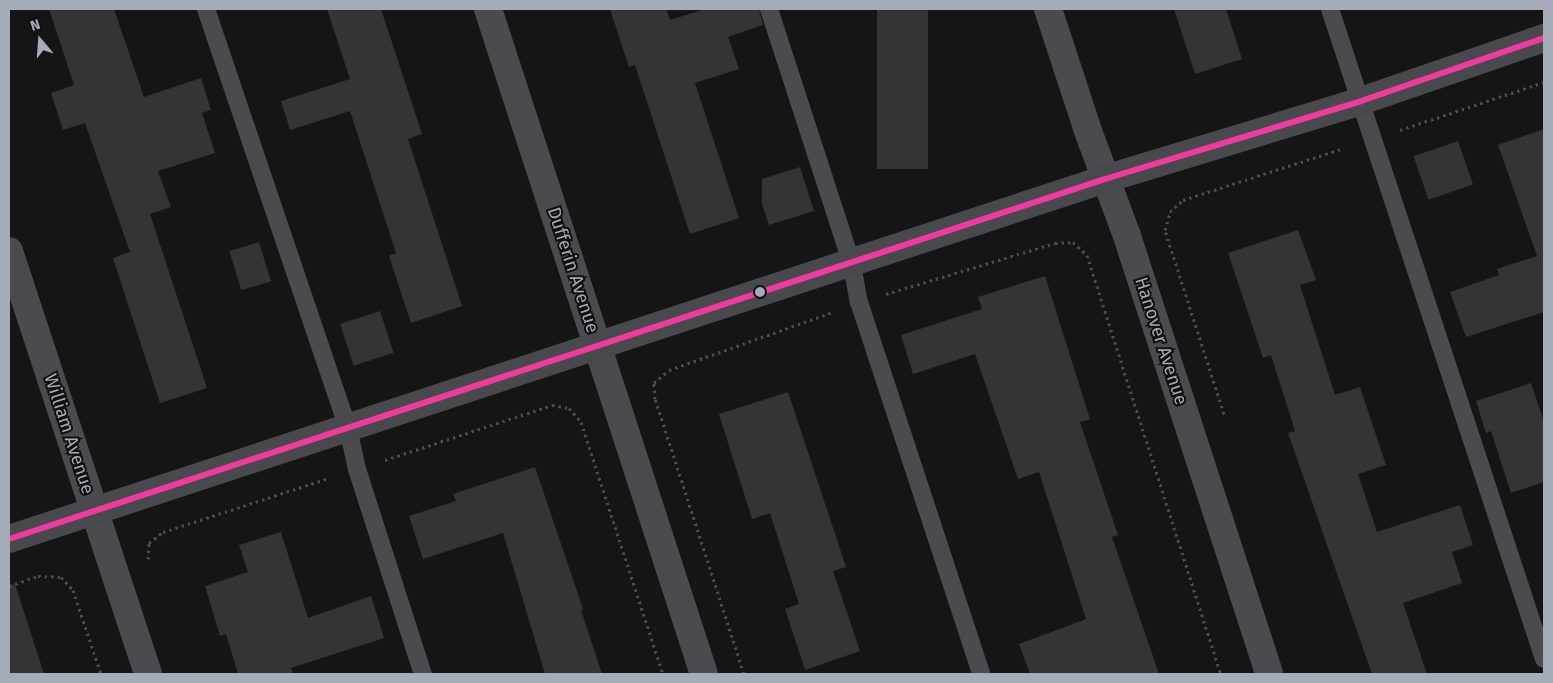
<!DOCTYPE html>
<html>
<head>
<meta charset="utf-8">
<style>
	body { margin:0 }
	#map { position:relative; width:1553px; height:683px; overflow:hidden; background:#151515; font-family:"Fira Sans",sans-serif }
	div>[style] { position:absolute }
	.building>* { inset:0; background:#343436; transform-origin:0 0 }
	.path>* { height:3px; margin-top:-1.5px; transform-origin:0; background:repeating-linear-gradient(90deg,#4b4c50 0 2.5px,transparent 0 6.5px) }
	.lane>* { height:18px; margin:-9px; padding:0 9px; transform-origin:9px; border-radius:9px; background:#494b4e }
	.street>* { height:28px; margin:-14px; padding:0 14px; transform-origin:14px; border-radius:14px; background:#494b4e }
	.secondary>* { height:28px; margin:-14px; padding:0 14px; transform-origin:14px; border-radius:14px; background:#48494c }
	.bus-1>* { height:6px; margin:-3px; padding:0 3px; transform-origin:3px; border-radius:3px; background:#f13a9d }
	.dots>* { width:14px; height:14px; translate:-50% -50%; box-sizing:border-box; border:2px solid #0f0f11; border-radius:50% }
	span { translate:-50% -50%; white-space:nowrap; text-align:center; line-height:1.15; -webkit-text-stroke:4px #0f0f11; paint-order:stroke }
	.street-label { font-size:18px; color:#a5acb7 }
	.frame { position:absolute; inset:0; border:10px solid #a5acb7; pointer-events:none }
	.north { position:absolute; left:15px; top:15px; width:50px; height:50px; -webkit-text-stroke:4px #0f0f11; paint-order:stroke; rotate:342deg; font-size:14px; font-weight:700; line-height:20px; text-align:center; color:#a5acb7 }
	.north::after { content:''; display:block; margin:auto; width:18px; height:22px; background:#a5acb7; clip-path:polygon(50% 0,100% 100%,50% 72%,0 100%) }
</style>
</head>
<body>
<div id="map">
	<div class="building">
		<div style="clip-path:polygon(49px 9px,114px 9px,144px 97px,201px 78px,211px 110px,202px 113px,215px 153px,158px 171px,171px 207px,150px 214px,207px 388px,160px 403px,113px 258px,130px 252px,85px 123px,63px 130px,51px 93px,74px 85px)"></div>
		<div style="clip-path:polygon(327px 9px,381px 9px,422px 134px,408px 139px,462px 306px,411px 323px,389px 256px,396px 253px,350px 111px,290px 130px,281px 101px,350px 79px)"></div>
		<div style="clip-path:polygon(610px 9px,666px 9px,670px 20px,705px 9px,759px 9px,763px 25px,728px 37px,739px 69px,695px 83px,739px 218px,690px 234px,635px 65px,629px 67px)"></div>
		<div style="left:877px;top:9px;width:51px;height:160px"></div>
		<div style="clip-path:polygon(1174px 9px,1226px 9px,1242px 59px,1195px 74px)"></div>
		<div style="clip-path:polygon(1544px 129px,1544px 312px,1466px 337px,1450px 292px,1499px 275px,1497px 269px,1537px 256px,1498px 145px)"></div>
		<div style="left:1458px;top:141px;width:46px;height:47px;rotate:71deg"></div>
		<div style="clip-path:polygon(800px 167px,814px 211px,769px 225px,762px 204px,762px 179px)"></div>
		<div style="clip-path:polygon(1298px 230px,1316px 280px,1300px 285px,1335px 395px,1360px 387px,1386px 465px,1358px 474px,1377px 532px,1460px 505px,1473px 545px,1452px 552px,1462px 583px,1403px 603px,1427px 674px,1372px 674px,1288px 433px,1295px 431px,1271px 355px,1263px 358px,1228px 253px)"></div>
		<div style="left:259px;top:242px;width:41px;height:31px;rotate:73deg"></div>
		<div style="clip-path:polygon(1045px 276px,1090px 419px,1080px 422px,1118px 535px,1112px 537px,1159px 674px,1030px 674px,1019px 644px,1086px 619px,1039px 472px,1018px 479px,975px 354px,913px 374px,901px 335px,982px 309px,978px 297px)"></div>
		<div style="left:380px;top:311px;width:44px;height:42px;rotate:72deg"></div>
		<div style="clip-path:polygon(1531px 383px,1544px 422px,1544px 482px,1511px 493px,1491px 431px,1486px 433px,1476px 401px)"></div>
		<div style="clip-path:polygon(788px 392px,846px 567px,833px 571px,860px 651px,805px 670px,785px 609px,799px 604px,770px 513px,752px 519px,719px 414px)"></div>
		<div style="clip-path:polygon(535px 467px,583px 609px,581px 610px,602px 674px,545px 674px,503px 533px,423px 559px,409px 516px,456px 501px,453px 494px)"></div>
		<div style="clip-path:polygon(281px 532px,308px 618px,371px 596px,384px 638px,291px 668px,293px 674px,238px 674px,226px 634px,220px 636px,205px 586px,248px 572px,239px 545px)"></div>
		<div style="clip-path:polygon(15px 584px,44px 674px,9px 674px,9px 585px)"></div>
	</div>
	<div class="path">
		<div style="left:1400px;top:130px;width:152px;rotate:-18.4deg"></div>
		<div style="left:886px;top:294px;width:177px;rotate:-16.8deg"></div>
		<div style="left:1055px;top:243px;width:18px;rotate:-3deg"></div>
		<div style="left:1073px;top:242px;width:19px;rotate:43deg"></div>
		<div style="left:1087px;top:255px;width:440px;rotate:72.3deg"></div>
		<div style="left:1224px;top:414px;width:193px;rotate:-107.8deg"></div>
		<div style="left:1165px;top:230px;width:19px;rotate:-74deg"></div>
		<div style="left:1170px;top:212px;width:18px;rotate:-43deg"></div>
		<div style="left:1183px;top:200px;width:169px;rotate:-17.9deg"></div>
		<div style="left:385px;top:460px;width:176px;rotate:-18.2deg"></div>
		<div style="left:552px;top:405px;width:17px;rotate:10deg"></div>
		<div style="left:569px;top:408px;width:18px;rotate:49deg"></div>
		<div style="left:581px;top:422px;width:265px;rotate:72deg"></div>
		<div style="left:148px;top:559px;width:16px;rotate:-86deg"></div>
		<div style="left:149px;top:543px;width:18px;rotate:-38deg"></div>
		<div style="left:163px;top:532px;width:175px;rotate:-18deg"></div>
		<div style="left:9px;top:586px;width:31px;rotate:-19deg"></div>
		<div style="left:38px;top:576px;width:23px;rotate:2deg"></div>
		<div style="left:61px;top:577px;width:18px;rotate:47deg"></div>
		<div style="left:73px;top:590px;width:89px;rotate:71.6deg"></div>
		<div style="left:744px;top:674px;width:289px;rotate:-107.9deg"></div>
		<div style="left:655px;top:399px;width:16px;rotate:-94deg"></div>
		<div style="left:654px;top:383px;width:20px;rotate:-41deg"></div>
		<div style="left:669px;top:370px;width:174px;rotate:-19.5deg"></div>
	</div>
	<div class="lane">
		<div style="left:206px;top:9px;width:442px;rotate:71.3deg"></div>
		<div style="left:348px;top:428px;width:42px;rotate:77.6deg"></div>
		<div style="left:357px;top:469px;width:215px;rotate:72.2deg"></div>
		<div style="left:769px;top:9px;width:268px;rotate:72deg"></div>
		<div style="left:852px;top:264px;width:39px;rotate:80deg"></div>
		<div style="left:859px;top:302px;width:391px;rotate:71.8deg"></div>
		<div style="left:1330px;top:9px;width:684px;rotate:71.78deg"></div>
	</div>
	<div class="street">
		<div style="left:488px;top:9px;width:699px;rotate:72.01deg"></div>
		<div style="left:1048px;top:9px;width:128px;rotate:71.8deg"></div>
		<div style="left:1088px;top:131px;width:112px;rotate:69.6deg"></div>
		<div style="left:1127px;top:236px;width:460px;rotate:72deg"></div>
		<div style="left:9px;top:251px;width:445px;rotate:71.8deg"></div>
	</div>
	<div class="secondary">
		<div style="left:9px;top:539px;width:1154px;rotate:-18.18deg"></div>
		<div style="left:1105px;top:179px;width:268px;rotate:-16.9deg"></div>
		<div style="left:1361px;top:101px;width:194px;rotate:-19deg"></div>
	</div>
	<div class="bus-1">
		<div style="left:9px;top:539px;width:1154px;rotate:-18.18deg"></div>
		<div style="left:1105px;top:179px;width:268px;rotate:-16.9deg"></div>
		<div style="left:1361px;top:101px;width:194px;rotate:-19deg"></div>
	</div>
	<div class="dots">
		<div style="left:760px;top:292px;background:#a5acb7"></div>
	</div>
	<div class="street-label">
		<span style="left:573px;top:270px;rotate:72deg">Dufferin Avenue</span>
		<span style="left:1161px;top:341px;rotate:72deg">Hanover Avenue</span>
		<span style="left:69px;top:434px;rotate:72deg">William Avenue</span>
	</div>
	<div class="frame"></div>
	<div class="north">N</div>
</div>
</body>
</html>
